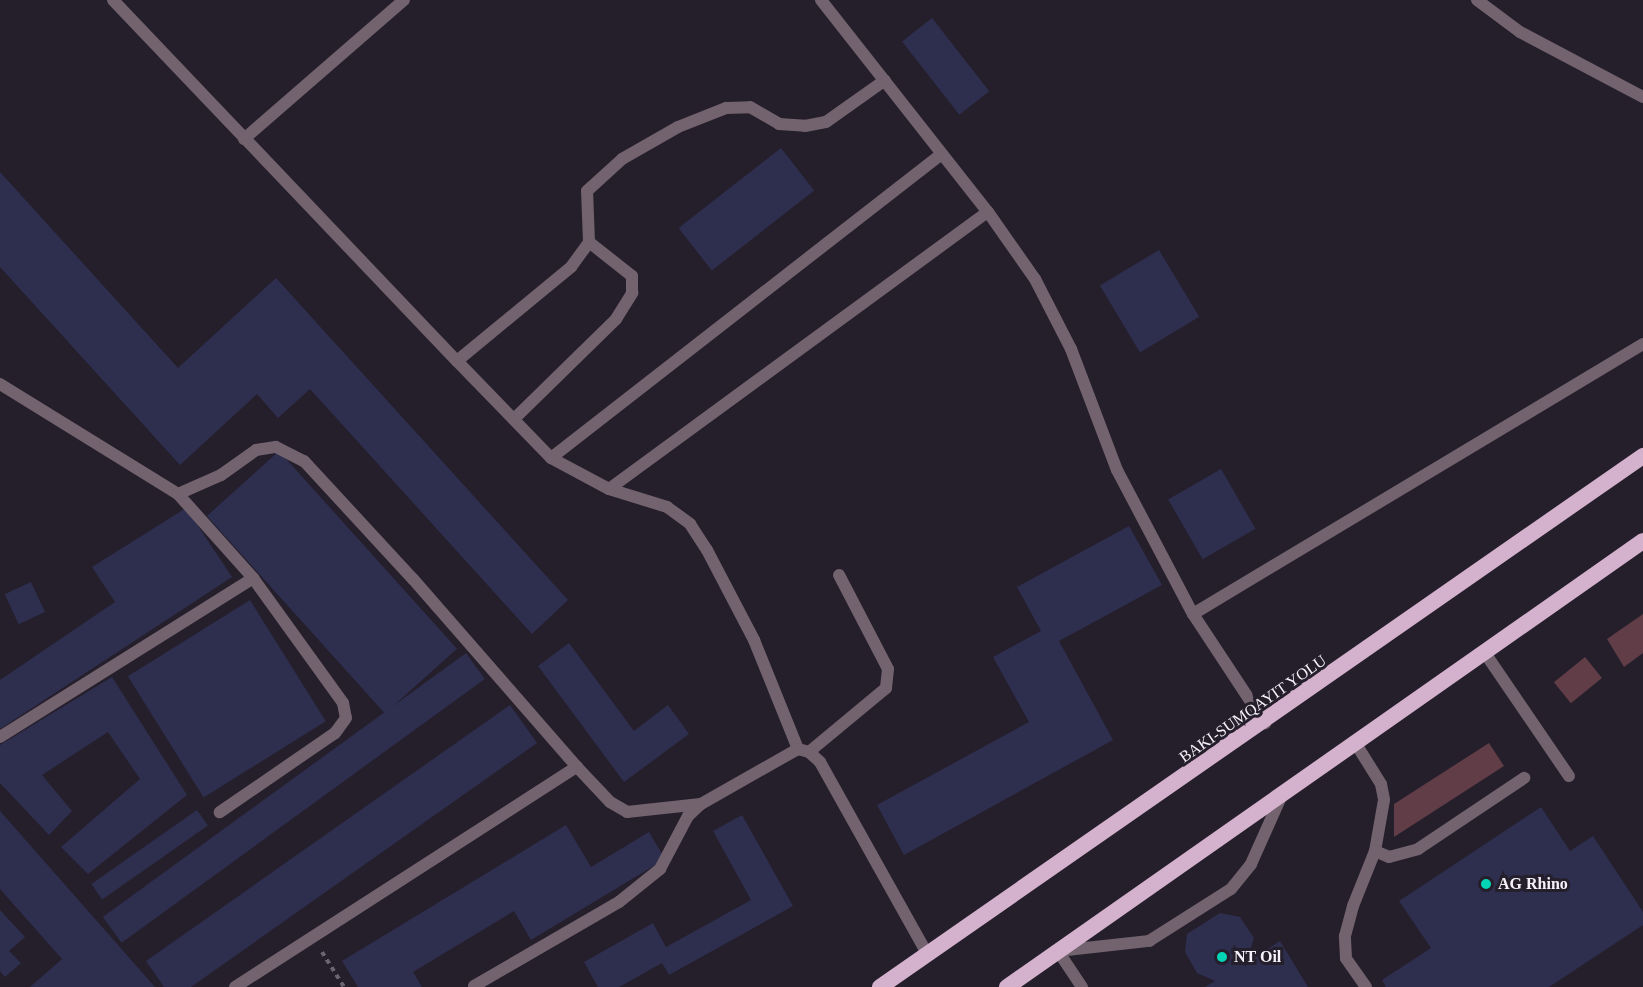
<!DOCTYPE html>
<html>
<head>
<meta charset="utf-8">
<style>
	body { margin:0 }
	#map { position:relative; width:1643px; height:987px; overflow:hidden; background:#251e2b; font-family:"Times New Roman",serif }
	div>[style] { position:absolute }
	.green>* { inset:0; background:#603d47; transform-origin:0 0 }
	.building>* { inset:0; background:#2e2e4f; transform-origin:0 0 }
	.path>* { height:4px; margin-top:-2px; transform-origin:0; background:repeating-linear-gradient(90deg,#6b6571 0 4.5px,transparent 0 9px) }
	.service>* { height:12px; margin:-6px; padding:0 6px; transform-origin:6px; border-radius:6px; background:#72636e }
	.trunk>* { height:16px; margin:-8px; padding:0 8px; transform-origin:8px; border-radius:8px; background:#d4b1cc }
	.dots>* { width:16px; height:16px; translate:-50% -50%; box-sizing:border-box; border:3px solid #251e2b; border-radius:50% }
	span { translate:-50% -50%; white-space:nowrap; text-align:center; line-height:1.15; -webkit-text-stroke:6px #251e2b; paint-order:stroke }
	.street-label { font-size:16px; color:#f5f1fa }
	.poi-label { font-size:16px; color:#f5f1fa; font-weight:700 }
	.left { translate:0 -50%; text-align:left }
</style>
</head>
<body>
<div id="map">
	<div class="green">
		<div style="clip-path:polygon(1643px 614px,1643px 653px,1624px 667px,1607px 639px)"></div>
		<div style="left:1585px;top:657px;width:27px;height:40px;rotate:51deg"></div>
		<div style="clip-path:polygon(1489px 743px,1504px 766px,1394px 837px,1394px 804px)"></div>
	</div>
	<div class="building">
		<div style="left:932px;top:18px;width:93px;height:38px;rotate:52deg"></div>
		<div style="left:781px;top:148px;width:54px;height:130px;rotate:52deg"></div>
		<div style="clip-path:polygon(0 172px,178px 368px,276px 278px,568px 600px,532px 634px,310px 389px,278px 418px,257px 394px,180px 465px,0 267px)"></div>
		<div style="left:1159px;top:250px;width:78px;height:69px;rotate:59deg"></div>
		<div style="left:279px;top:451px;width:266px;height:97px;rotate:48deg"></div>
		<div style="left:1221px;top:469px;width:69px;height:61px;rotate:60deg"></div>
		<div style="clip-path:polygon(186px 508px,232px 577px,0 729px,0 680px,115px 602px,92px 567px)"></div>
		<div style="clip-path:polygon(1129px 526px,1162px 585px,1059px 641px,1113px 740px,904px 855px,877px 805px,1029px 722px,993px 657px,1041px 631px,1017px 587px)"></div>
		<div style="left:31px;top:582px;width:33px;height:29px;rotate:65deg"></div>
		<div style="left:250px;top:600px;width:143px;height:144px;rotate:58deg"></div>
		<div style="clip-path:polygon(569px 643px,634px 731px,668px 705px,689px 734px,624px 782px,538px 666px)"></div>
		<div style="left:466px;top:653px;width:32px;height:449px;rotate:54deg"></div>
		<div style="clip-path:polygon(112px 677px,187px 795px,88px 874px,61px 847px,140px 779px,108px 732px,42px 775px,72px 811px,49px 835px,0 783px,0 745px)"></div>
		<div style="clip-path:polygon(510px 705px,537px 743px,191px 987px,164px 987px,146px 961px)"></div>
		<div style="clip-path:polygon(1541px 807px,1570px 851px,1593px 836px,1643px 912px,1643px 925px,1549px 987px,1386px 987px,1382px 980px,1431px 948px,1399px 901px)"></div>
		<div style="left:197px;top:810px;width:19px;height:129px;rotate:55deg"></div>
		<div style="clip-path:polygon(0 811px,155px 987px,30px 987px,62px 959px,0 889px)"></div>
		<div style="clip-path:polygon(742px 815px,793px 906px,669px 975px,662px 963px,619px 987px,598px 987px,584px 962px,653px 923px,666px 947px,751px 900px,713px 831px)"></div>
		<div style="clip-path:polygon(566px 825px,591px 867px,649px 832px,665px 859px,531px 940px,514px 911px,413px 972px,422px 987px,358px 987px,342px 961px)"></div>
		<div style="clip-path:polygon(0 910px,25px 937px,9px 951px,21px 963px,5px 977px,0 971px)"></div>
		<div style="clip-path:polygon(1220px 913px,1240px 917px,1254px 938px,1249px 954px,1252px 959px,1280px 941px,1308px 987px,1205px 987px,1215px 981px,1197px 973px,1185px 952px,1187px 934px)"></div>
	</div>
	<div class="path">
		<div style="left:322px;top:952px;width:41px;rotate:57.8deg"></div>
	</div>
	<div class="service">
		<div style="left:113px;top:0;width:499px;rotate:46.4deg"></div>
		<div style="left:457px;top:361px;width:148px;rotate:-39.5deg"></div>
		<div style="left:571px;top:267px;width:31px;rotate:-54deg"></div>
		<div style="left:589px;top:242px;width:51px;rotate:-92.2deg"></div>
		<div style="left:587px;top:191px;width:47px;rotate:-42.4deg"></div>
		<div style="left:622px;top:159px;width:64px;rotate:-29.7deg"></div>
		<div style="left:678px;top:127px;width:52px;rotate:-21.6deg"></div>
		<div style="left:726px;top:108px;width:24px;rotate:-2deg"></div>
		<div style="left:750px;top:107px;width:34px;rotate:30deg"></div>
		<div style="left:779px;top:124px;width:26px;rotate:4deg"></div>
		<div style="left:805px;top:126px;width:21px;rotate:-11deg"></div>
		<div style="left:826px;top:122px;width:72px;rotate:-35.4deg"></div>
		<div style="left:821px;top:0;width:270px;rotate:51.8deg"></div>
		<div style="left:1477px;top:0;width:54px;rotate:36.7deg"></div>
		<div style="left:1520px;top:32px;width:139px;rotate:27.9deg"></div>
		<div style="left:244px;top:139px;width:212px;rotate:-41deg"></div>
		<div style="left:457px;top:361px;width:135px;rotate:45.9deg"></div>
		<div style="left:551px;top:458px;width:66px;rotate:28.1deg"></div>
		<div style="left:609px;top:489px;width:61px;rotate:17.2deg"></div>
		<div style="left:667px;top:507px;width:29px;rotate:36deg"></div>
		<div style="left:690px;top:524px;width:31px;rotate:57deg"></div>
		<div style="left:707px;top:550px;width:102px;rotate:62.4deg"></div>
		<div style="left:754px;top:640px;width:118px;rotate:68deg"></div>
		<div style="left:0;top:384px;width:209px;rotate:31.7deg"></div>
		<div style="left:178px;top:494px;width:113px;rotate:48.2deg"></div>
		<div style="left:253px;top:578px;width:154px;rotate:54.2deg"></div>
		<div style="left:343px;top:703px;width:15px;rotate:79deg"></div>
		<div style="left:346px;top:718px;width:19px;rotate:126deg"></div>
		<div style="left:335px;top:733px;width:140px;rotate:145.5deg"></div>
		<div style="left:514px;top:419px;width:143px;rotate:-44.4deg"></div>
		<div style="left:616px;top:319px;width:31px;rotate:-58deg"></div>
		<div style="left:632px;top:293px;width:17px;rotate:-90deg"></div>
		<div style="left:632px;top:276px;width:55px;rotate:-141.7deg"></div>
		<div style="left:551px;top:458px;width:495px;rotate:-37.9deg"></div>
		<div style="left:609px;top:489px;width:469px;rotate:-36.2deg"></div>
		<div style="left:988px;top:212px;width:82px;rotate:55deg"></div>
		<div style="left:1035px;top:279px;width:79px;rotate:62.8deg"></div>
		<div style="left:1071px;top:349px;width:129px;rotate:69.2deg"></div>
		<div style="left:1117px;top:470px;width:163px;rotate:62.2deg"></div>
		<div style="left:1193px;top:614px;width:525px;rotate:-30.96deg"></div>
		<div style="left:178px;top:494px;width:47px;rotate:-23.8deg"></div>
		<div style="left:221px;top:475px;width:43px;rotate:-35.5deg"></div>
		<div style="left:256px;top:450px;width:20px;rotate:-9deg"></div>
		<div style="left:276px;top:447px;width:31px;rotate:27deg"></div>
		<div style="left:304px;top:461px;width:161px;rotate:47.3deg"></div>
		<div style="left:413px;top:579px;width:249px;rotate:48.9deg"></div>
		<div style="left:1193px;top:614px;width:131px;rotate:56.6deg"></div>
		<div style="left:1485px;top:653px;width:149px;rotate:55.7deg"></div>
		<div style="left:0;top:737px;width:299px;rotate:-32.1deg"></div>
		<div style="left:1356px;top:744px;width:47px;rotate:58deg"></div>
		<div style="left:1381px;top:784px;width:16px;rotate:79deg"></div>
		<div style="left:1384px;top:800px;width:52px;rotate:100deg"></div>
		<div style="left:1375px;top:851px;width:15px;rotate:23deg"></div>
		<div style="left:1389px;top:857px;width:30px;rotate:-15deg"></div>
		<div style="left:1418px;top:849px;width:128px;rotate:-33.8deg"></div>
		<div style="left:809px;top:752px;width:100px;rotate:-39.7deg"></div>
		<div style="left:886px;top:688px;width:19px;rotate:-84deg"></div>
		<div style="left:888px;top:669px;width:106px;rotate:-117.5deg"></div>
		<div style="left:474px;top:986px;width:168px;rotate:-30.1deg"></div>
		<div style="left:619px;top:902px;width:53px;rotate:-38.8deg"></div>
		<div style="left:660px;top:869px;width:60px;rotate:-62.2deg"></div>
		<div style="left:688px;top:816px;width:18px;rotate:-43deg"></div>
		<div style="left:701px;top:804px;width:112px;rotate:-29.6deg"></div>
		<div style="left:798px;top:749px;width:11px;rotate:15deg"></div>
		<div style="left:809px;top:752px;width:15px;rotate:42deg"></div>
		<div style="left:820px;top:762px;width:221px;rotate:60.8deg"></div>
		<div style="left:235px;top:987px;width:407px;rotate:-32.8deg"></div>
		<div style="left:577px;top:767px;width:48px;rotate:46.7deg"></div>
		<div style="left:610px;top:802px;width:20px;rotate:30deg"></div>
		<div style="left:627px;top:812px;width:74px;rotate:-6.2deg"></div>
		<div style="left:1082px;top:987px;width:43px;rotate:-123.7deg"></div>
		<div style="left:1058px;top:951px;width:92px;rotate:-6.3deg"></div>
		<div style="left:1149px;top:941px;width:97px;rotate:-32.4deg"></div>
		<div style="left:1231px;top:889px;width:32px;rotate:-51deg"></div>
		<div style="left:1251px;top:864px;width:73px;rotate:-65.9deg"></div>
		<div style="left:1366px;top:987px;width:35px;rotate:-125deg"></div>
		<div style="left:1346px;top:958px;width:22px;rotate:-93deg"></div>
		<div style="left:1345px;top:936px;width:31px;rotate:-75deg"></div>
		<div style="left:1353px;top:906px;width:59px;rotate:-68.2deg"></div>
	</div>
	<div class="trunk">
		<div style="left:880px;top:987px;width:930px;rotate:-34.84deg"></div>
		<div style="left:1007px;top:987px;width:777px;rotate:-35.04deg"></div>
	</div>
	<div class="dots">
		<div style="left:1486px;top:884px;background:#01d5b6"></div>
		<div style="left:1222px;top:957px;background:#01d5b6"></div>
	</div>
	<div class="street-label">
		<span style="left:1253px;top:709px;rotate:-35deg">BAKI-SUMQAYIT YOLU</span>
	</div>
	<div class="poi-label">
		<span class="left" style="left:1498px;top:884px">AG Rhino</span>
		<span class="left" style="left:1234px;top:957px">NT Oil</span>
	</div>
</div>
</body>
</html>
